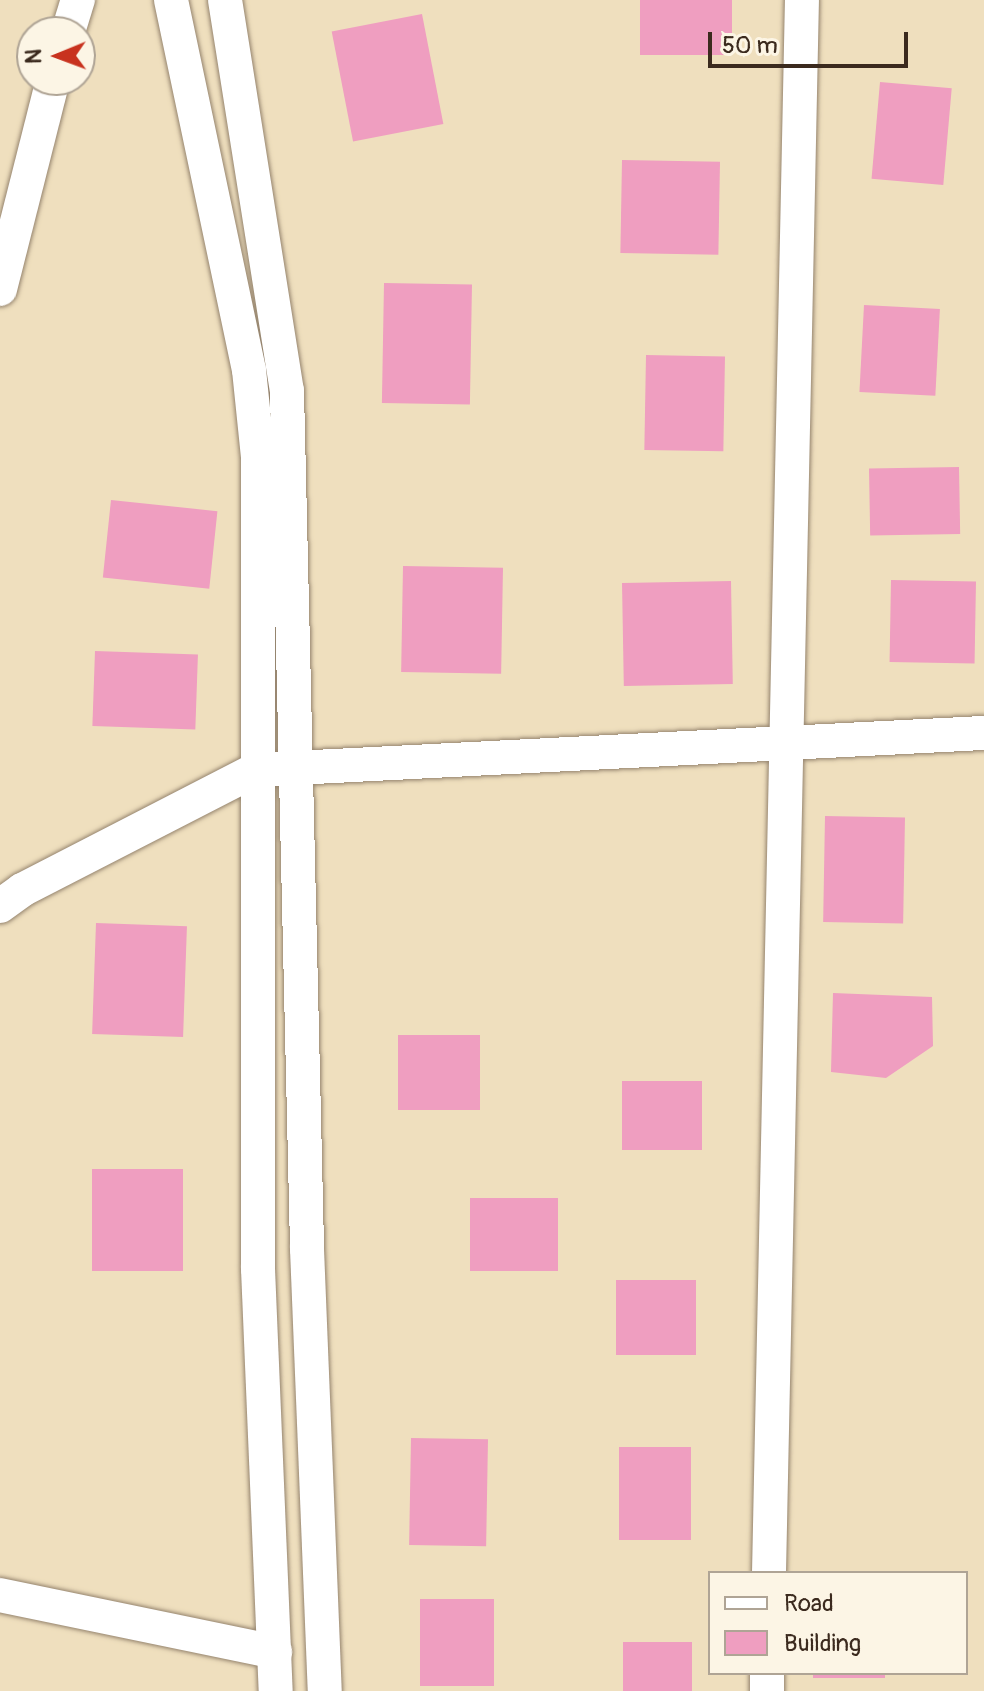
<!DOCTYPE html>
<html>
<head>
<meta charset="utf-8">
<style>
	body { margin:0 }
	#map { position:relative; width:984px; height:1691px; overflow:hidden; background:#efdfbe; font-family:Pangolin,sans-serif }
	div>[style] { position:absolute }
	.building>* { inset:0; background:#ef9ec0; transform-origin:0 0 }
	.roads { filter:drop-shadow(0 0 2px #95846e) drop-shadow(0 0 2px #95846e) }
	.minor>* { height:34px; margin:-17px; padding:0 17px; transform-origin:17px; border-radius:17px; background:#fff }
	span { translate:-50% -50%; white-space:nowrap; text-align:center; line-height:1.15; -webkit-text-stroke:8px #fcf5e5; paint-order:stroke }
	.legend { position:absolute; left:708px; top:1571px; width:260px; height:104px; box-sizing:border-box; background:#fcf5e5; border:2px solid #afa495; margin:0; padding:10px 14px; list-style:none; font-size:24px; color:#3b2a1e }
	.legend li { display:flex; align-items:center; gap:16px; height:40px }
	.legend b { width:40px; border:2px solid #afa495 }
	.north { position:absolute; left:16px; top:16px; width:80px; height:80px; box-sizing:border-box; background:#fcf5e5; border:2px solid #afa495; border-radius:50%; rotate:269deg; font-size:22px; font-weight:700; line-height:32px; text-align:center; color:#3b2a1e }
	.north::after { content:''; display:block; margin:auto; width:28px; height:36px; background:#c8321e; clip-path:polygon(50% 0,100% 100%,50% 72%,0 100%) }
	.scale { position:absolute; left:708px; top:32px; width:200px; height:36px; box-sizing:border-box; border:4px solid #3b2a1e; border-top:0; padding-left:10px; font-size:24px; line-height:28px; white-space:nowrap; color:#3b2a1e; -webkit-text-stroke:6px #fcf5e5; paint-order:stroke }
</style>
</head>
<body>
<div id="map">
	<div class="building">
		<div style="left:640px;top:0;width:92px;height:55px"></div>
		<div style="left:422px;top:14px;width:112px;height:92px;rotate:79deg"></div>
		<div style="left:880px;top:82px;width:72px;height:97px;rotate:5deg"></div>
		<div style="left:622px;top:160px;width:98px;height:93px;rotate:1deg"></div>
		<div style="left:384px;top:283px;width:88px;height:120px;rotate:1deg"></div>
		<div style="left:864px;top:305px;width:76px;height:87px;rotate:3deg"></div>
		<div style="left:646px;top:355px;width:79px;height:95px;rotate:1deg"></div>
		<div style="left:959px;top:467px;width:67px;height:90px;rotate:89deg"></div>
		<div style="left:111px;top:500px;width:107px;height:78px;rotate:6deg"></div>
		<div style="left:403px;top:566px;width:100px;height:106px;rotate:1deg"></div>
		<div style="left:891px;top:580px;width:85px;height:82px;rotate:1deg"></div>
		<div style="left:731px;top:581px;width:103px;height:109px;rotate:89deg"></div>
		<div style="left:95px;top:651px;width:103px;height:75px;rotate:2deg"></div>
		<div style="left:825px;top:816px;width:80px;height:106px;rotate:1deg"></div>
		<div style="left:96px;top:923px;width:91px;height:111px;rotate:2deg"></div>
		<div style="clip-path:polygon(833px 993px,932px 997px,933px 1046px,886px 1078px,831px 1072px)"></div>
		<div style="left:398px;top:1035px;width:82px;height:75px"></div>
		<div style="left:622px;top:1081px;width:80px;height:69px"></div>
		<div style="left:92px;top:1169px;width:91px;height:102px"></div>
		<div style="left:470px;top:1198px;width:88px;height:73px"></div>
		<div style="left:616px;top:1280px;width:80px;height:75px"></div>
		<div style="left:411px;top:1438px;width:77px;height:107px;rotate:1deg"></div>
		<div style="left:619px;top:1447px;width:72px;height:93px"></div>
		<div style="left:420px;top:1599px;width:74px;height:87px"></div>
		<div style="left:623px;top:1642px;width:69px;height:49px"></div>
		<div style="left:813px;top:1673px;width:72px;height:5px"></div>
	</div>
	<div class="roads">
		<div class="minor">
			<div style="left:171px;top:0;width:378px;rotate:78.1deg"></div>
			<div style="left:249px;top:370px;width:87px;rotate:84.1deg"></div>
			<div style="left:258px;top:457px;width:812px;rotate:90deg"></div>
			<div style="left:258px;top:1269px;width:422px;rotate:87.6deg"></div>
			<div style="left:225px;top:0;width:396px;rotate:81deg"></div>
			<div style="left:287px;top:391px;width:858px;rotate:88.66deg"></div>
			<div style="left:307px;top:1249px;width:442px;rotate:87.7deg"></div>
			<div style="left:68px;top:32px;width:34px;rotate:-73deg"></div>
			<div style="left:0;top:289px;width:216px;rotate:-75.8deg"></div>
			<div style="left:0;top:906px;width:27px;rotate:-36deg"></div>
			<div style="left:22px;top:890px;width:262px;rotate:-27.2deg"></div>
			<div style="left:255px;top:770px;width:730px;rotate:-2.91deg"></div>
			<div style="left:769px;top:1573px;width:1573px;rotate:-88.8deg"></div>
			<div style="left:0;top:1595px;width:281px;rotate:11.7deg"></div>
			<div style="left:767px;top:1691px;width:18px;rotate:-90deg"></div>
		</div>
	</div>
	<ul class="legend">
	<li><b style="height:10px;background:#fff"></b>Road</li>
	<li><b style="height:22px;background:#ef9ec0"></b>Building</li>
	</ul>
	<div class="north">N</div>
	<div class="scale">50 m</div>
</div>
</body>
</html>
